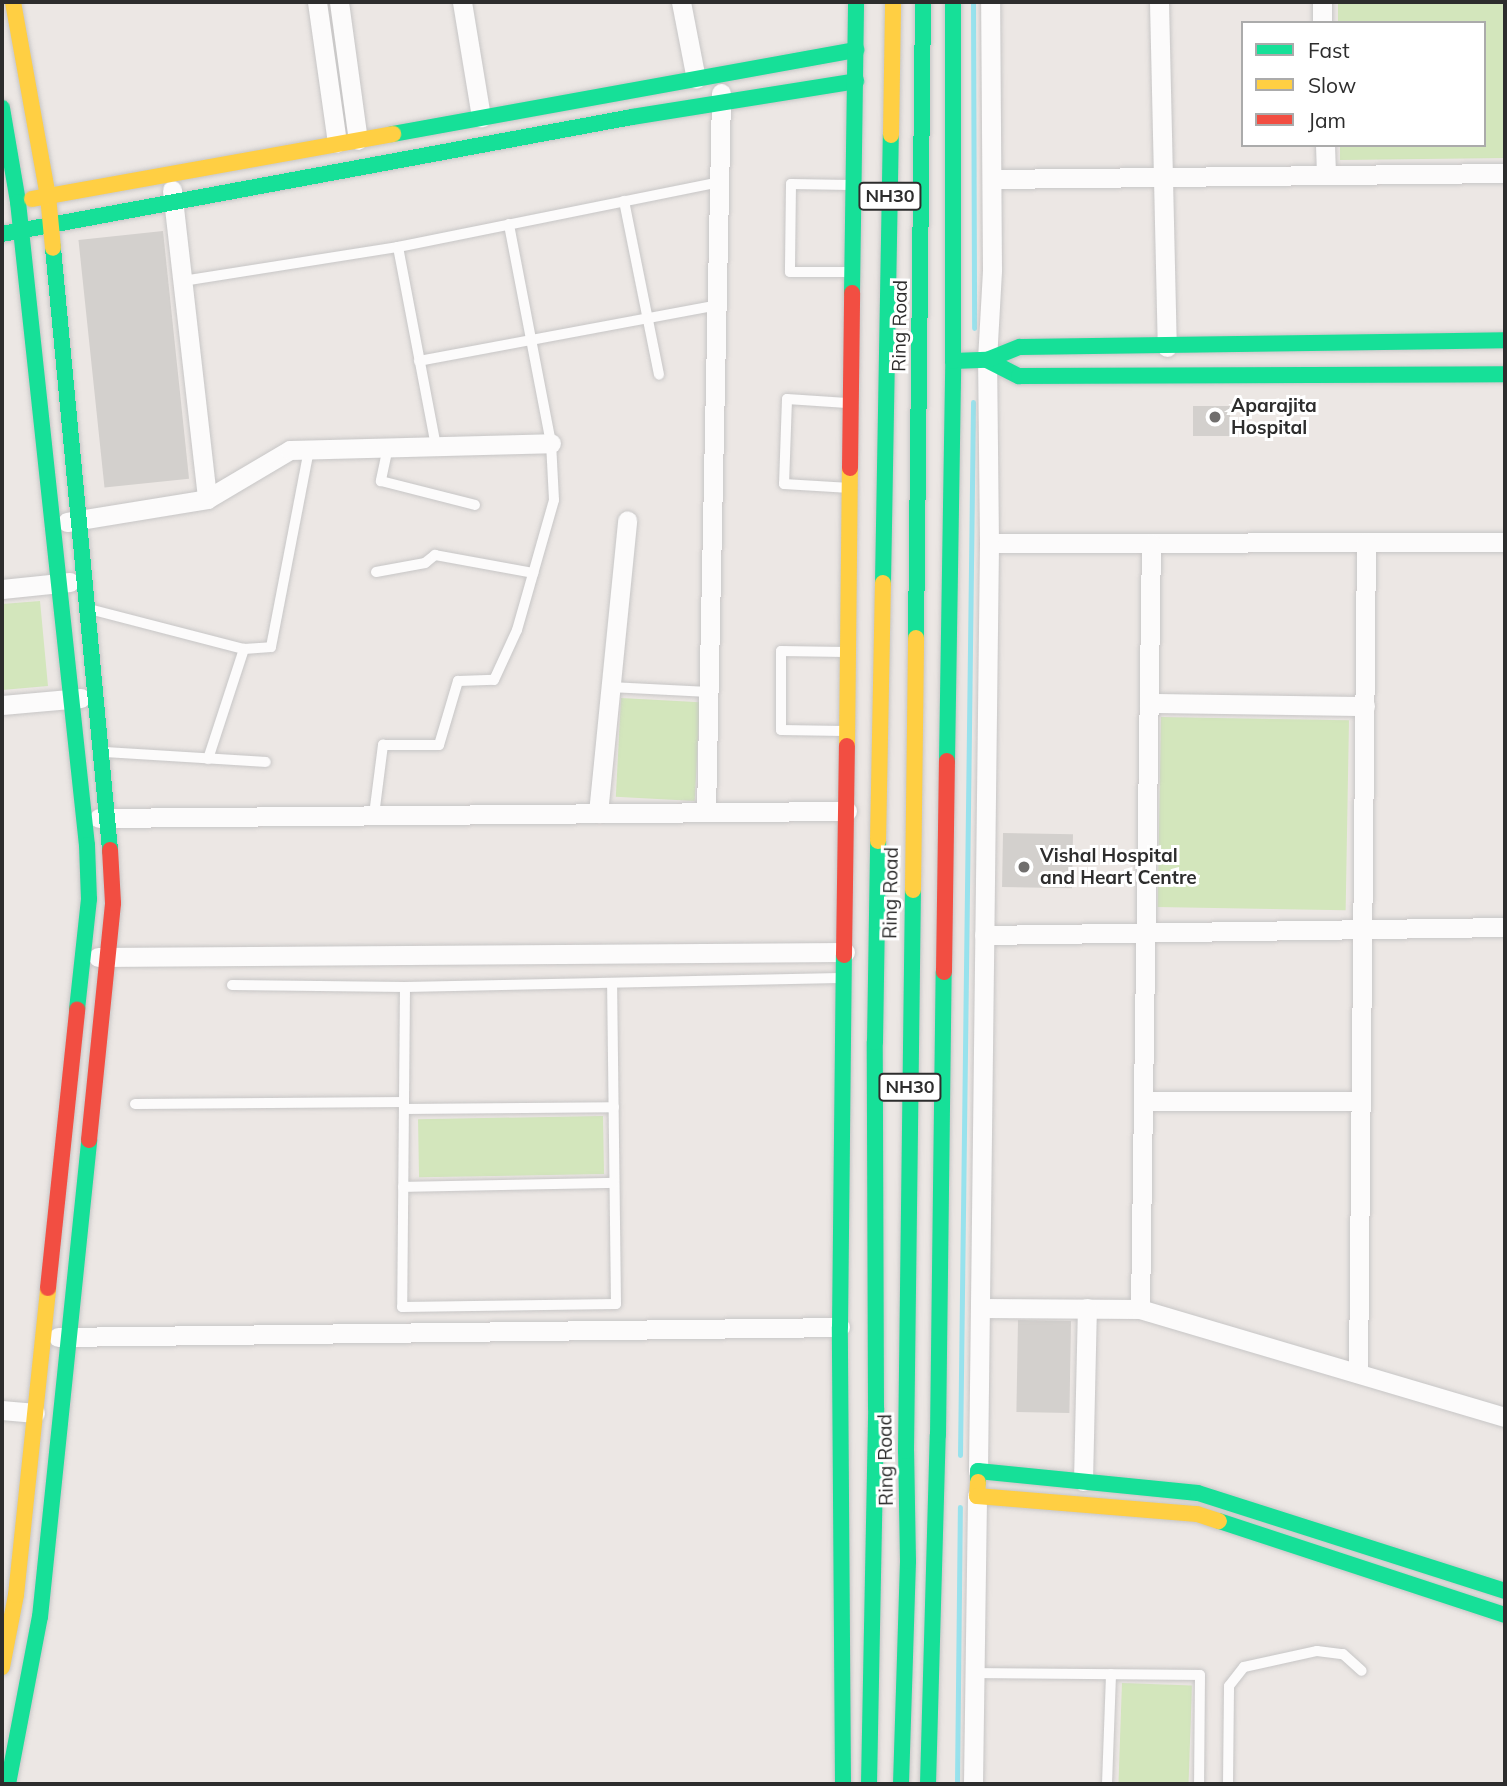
<!DOCTYPE html>
<html>
<head>
<meta charset="utf-8">
<style>
	body { margin:0 }
	#map { position:relative; width:1507px; height:1786px; overflow:hidden; background:#ece7e4; font-family:Mulish,sans-serif }
	div>[style] { position:absolute }
	.green>* { inset:0; background:#d3e6bc; transform-origin:0 0 }
	.stream>* { height:5px; margin:-2.5px; padding:0 2.5px; transform-origin:2.5px; border-radius:2.5px; background:#97e2ed }
	.building>* { inset:0; background:#d3d0cd; transform-origin:0 0 }
	.roads { filter:drop-shadow(0 0 2px #c7c6c6) drop-shadow(0 0 2px #c7c6c6) }
	.lane>* { height:10px; margin:-5px; padding:0 5px; transform-origin:5px; border-radius:5px; background:#fcfbfb }
	.street>* { height:19px; margin:-9.5px; padding:0 9.5px; transform-origin:9.5px; border-radius:9.5px; background:#fcfbfb }
	.fast>* { height:16px; margin:-8px; padding:0 8px; transform-origin:8px; border-radius:8px; background:#16e098 }
	.slow>* { height:16px; margin:-8px; padding:0 8px; transform-origin:8px; border-radius:8px; background:#ffcf43 }
	.jam>* { height:16px; margin:-8px; padding:0 8px; transform-origin:8px; border-radius:8px; background:#f24e42 }
	.dots>* { width:19px; height:19px; translate:-50% -50%; box-sizing:border-box; border:4px solid #fff; border-radius:50% }
	span { translate:-50% -50%; white-space:nowrap; text-align:center; line-height:1.15; -webkit-text-stroke:6px #fff; paint-order:stroke }
	.shield-label span { padding:2px 5px; background:#fff; border:2px solid; border-radius:5px; -webkit-text-stroke-width:0 }
	.shield-label { font-size:18px; color:#2d2d2d; font-weight:700 }
	.street-label { font-size:19px; color:#2d2d2d }
	.poi-label { font-size:19px; color:#2d2d2d; font-weight:700 }
	.left { translate:0 -50%; text-align:left }
	.frame { position:absolute; inset:0; border:4px solid #2d2d2d; pointer-events:none }
	.legend { position:absolute; left:1241px; top:21px; width:245px; height:126px; box-sizing:border-box; background:#fff; border:2px solid #ababab; margin:0; padding:9px 12px; list-style:none; font-size:21px; color:#2d2d2d }
	.legend li { display:flex; align-items:center; gap:14px; height:35px }
	.legend b { width:35px; border:2px solid #ababab }
</style>
</head>
<body>
<div id="map">
	<div class="green">
		<div style="clip-path:polygon(1338px 2px,1505px 2px,1505px 158px,1340px 160px,1340px 145px,1484px 145px,1484px 23px,1338px 23px)"></div>
		<div style="clip-path:polygon(40px 601px,48px 686px,2px 690px,2px 604px)"></div>
		<div style="left:621px;top:698px;width:79px;height:99px;rotate:3deg"></div>
		<div style="left:1161px;top:717px;width:188px;height:190px;rotate:1deg"></div>
		<div style="left:603px;top:1116px;width:58px;height:185px;rotate:89deg"></div>
		<div style="left:1122px;top:1683px;width:70px;height:101px;rotate:2deg"></div>
	</div>
	<div class="stream">
		<div style="left:973px;top:2px;width:326px;rotate:89.8deg"></div>
		<div style="left:960px;top:1455px;width:1053px;rotate:-89.29deg"></div>
		<div style="left:957px;top:1784px;width:277px;rotate:-89.4deg"></div>
	</div>
	<div class="building">
		<div style="left:163px;top:231px;width:249px;height:85px;rotate:84deg"></div>
		<div style="left:1193px;top:406px;width:37px;height:30px"></div>
		<div style="left:1003px;top:833px;width:70px;height:54px;rotate:1deg"></div>
		<div style="left:1018px;top:1320px;width:53px;height:92px;rotate:1deg"></div>
	</div>
	<div class="roads">
		<div class="lane">
			<div style="left:850px;top:185px;width:59px;rotate:-179deg"></div>
			<div style="left:791px;top:184px;width:88px;rotate:90.7deg"></div>
			<div style="left:790px;top:272px;width:62px"></div>
			<div style="left:624px;top:201px;width:177px;rotate:78.6deg"></div>
			<div style="left:398px;top:247px;width:203px;rotate:79.2deg"></div>
			<div style="left:183px;top:281px;width:218px;rotate:-9deg"></div>
			<div style="left:398px;top:247px;width:328px;rotate:-11.4deg"></div>
			<div style="left:419px;top:361px;width:303px;rotate:-10.6deg"></div>
			<div style="left:847px;top:403px;width:60px;rotate:-176.2deg"></div>
			<div style="left:787px;top:399px;width:85px;rotate:92deg"></div>
			<div style="left:784px;top:484px;width:66px;rotate:3.5deg"></div>
			<div style="left:388px;top:447px;width:35px;rotate:102deg"></div>
			<div style="left:381px;top:481px;width:97px;rotate:14.3deg"></div>
			<div style="left:376px;top:572px;width:50px;rotate:-10.4deg"></div>
			<div style="left:425px;top:563px;width:13px;rotate:-39deg"></div>
			<div style="left:435px;top:555px;width:100px;rotate:10.4deg"></div>
			<div style="left:93px;top:610px;width:156px;rotate:14.5deg"></div>
			<div style="left:244px;top:649px;width:27px;rotate:-4deg"></div>
			<div style="left:271px;top:647px;width:201px;rotate:-79.1deg"></div>
			<div style="left:610px;top:687px;width:99px;rotate:2.9deg"></div>
			<div style="left:844px;top:731px;width:63px;rotate:-179.1deg"></div>
			<div style="left:781px;top:730px;width:79px;rotate:-90deg"></div>
			<div style="left:781px;top:651px;width:64px;rotate:0.9deg"></div>
			<div style="left:106px;top:752px;width:160px;rotate:3.6deg"></div>
			<div style="left:208px;top:759px;width:116px;rotate:-71.9deg"></div>
			<div style="left:374px;top:815px;width:71px;rotate:-82.7deg"></div>
			<div style="left:383px;top:745px;width:56px"></div>
			<div style="left:439px;top:745px;width:67px;rotate:-73.5deg"></div>
			<div style="left:458px;top:681px;width:36px;rotate:-2deg"></div>
			<div style="left:494px;top:680px;width:55px;rotate:-65.3deg"></div>
			<div style="left:517px;top:630px;width:135px;rotate:-74.1deg"></div>
			<div style="left:554px;top:500px;width:57px;rotate:-93deg"></div>
			<div style="left:551px;top:443px;width:223px;rotate:-100.9deg"></div>
			<div style="left:232px;top:985px;width:173px;rotate:0.7deg"></div>
			<div style="left:405px;top:987px;width:435px;rotate:-1.2deg"></div>
			<div style="left:405px;top:987px;width:320px;rotate:90.5deg"></div>
			<div style="left:402px;top:1307px;width:214px;rotate:-0.8deg"></div>
			<div style="left:616px;top:1304px;width:321px;rotate:-90.7deg"></div>
			<div style="left:135px;top:1104px;width:269px;rotate:-0.4deg"></div>
			<div style="left:404px;top:1109px;width:210px;rotate:-0.5deg"></div>
			<div style="left:403px;top:1187px;width:211px;rotate:-1.1deg"></div>
			<div style="left:975px;top:1673px;width:225px;rotate:0.5deg"></div>
			<div style="left:1200px;top:1675px;width:109px;rotate:90.5deg"></div>
			<div style="left:1107px;top:1784px;width:110px;rotate:-87.9deg"></div>
			<div style="left:1228px;top:1784px;width:98px;rotate:-89.4deg"></div>
			<div style="left:1229px;top:1686px;width:24px;rotate:-52deg"></div>
			<div style="left:1244px;top:1667px;width:75px;rotate:-12.4deg"></div>
			<div style="left:1317px;top:1651px;width:26px;rotate:7deg"></div>
			<div style="left:1343px;top:1654px;width:25px;rotate:42deg"></div>
		</div>
		<div class="street">
			<div style="left:317px;top:2px;width:142px;rotate:81.9deg"></div>
			<div style="left:339px;top:2px;width:139px;rotate:82.2deg"></div>
			<div style="left:462px;top:2px;width:117px;rotate:80.6deg"></div>
			<div style="left:681px;top:2px;width:78px;rotate:79deg"></div>
			<div style="left:1159px;top:2px;width:345px;rotate:88.7deg"></div>
			<div style="left:1322px;top:2px;width:21px;rotate:90deg"></div>
			<div style="left:1325px;top:145px;width:30px;rotate:88deg"></div>
			<div style="left:992px;top:179px;width:513px;rotate:-0.67deg"></div>
			<div style="left:172px;top:190px;width:311px;rotate:83.5deg"></div>
			<div style="left:67px;top:522px;width:142px;rotate:-9.3deg"></div>
			<div style="left:207px;top:499px;width:96px;rotate:-30.6deg"></div>
			<div style="left:290px;top:450px;width:261px;rotate:-1.5deg"></div>
			<div style="left:989px;top:543px;width:516px;rotate:-0.11deg"></div>
			<div style="left:2px;top:589px;width:68px;rotate:-5.9deg"></div>
			<div style="left:1149px;top:703px;width:216px;rotate:0.8deg"></div>
			<div style="left:2px;top:705px;width:79px;rotate:-5.1deg"></div>
			<div style="left:706px;top:812px;width:719px;rotate:-88.8deg"></div>
			<div style="left:598px;top:813px;width:294px;rotate:-84.3deg"></div>
			<div style="left:99px;top:818px;width:748px;rotate:-0.54deg"></div>
			<div style="left:984px;top:935px;width:521px;rotate:-0.88deg"></div>
			<div style="left:98px;top:957px;width:747px;rotate:-0.38deg"></div>
			<div style="left:1143px;top:1101px;width:218px"></div>
			<div style="left:980px;top:1308px;width:160px;rotate:0.4deg"></div>
			<div style="left:1140px;top:1309px;width:381px;rotate:16.5deg"></div>
			<div style="left:1140px;top:1309px;width:766px;rotate:-89.18deg"></div>
			<div style="left:58px;top:1337px;width:782px;rotate:-0.73deg"></div>
			<div style="left:1358px;top:1373px;width:831px;rotate:-89.45deg"></div>
			<div style="left:2px;top:1410px;width:33px;rotate:5deg"></div>
			<div style="left:978px;top:1471px;width:928px;rotate:-89.32deg"></div>
			<div style="left:989px;top:543px;width:183px;rotate:-90.6deg"></div>
			<div style="left:987px;top:360px;width:90px;rotate:-86.8deg"></div>
			<div style="left:992px;top:270px;width:268px;rotate:-90.4deg"></div>
			<div style="left:1083px;top:1481px;width:173px;rotate:-88.7deg"></div>
			<div style="left:973px;top:1784px;width:288px;rotate:-89.2deg"></div>
		</div>
		<div class="fast">
			<div style="left:2px;top:108px;width:95px;rotate:80.3deg"></div>
			<div style="left:18px;top:202px;width:647px;rotate:83.88deg"></div>
			<div style="left:87px;top:845px;width:54px;rotate:87.9deg"></div>
			<div style="left:89px;top:899px;width:112px;rotate:96.2deg"></div>
			<div style="left:393px;top:134px;width:471px;rotate:-10.3deg"></div>
			<div style="left:2px;top:234px;width:641px;rotate:-10.52deg"></div>
			<div style="left:632px;top:117px;width:227px;rotate:-9.1deg"></div>
			<div style="left:53px;top:248px;width:605px;rotate:84.59deg"></div>
			<div style="left:852px;top:293px;width:291px;rotate:-89.2deg"></div>
			<div style="left:987px;top:360px;width:36px;rotate:27deg"></div>
			<div style="left:1019px;top:376px;width:486px;rotate:-0.2deg"></div>
			<div style="left:953px;top:361px;width:34px;rotate:-2deg"></div>
			<div style="left:987px;top:360px;width:35px;rotate:-22deg"></div>
			<div style="left:1020px;top:347px;width:485px;rotate:-0.8deg"></div>
			<div style="left:883px;top:583px;width:448px;rotate:-89deg"></div>
			<div style="left:916px;top:638px;width:636px;rotate:-89.37deg"></div>
			<div style="left:947px;top:761px;width:400px;rotate:-89.1deg"></div>
			<div style="left:953px;top:361px;width:359px;rotate:-90deg"></div>
			<div style="left:978px;top:1482px;width:11px;rotate:-90deg"></div>
			<div style="left:978px;top:1471px;width:221px;rotate:5.7deg"></div>
			<div style="left:1198px;top:1493px;width:322px;rotate:17.7deg"></div>
			<div style="left:1219px;top:1521px;width:301px;rotate:18.2deg"></div>
			<div style="left:8px;top:1784px;width:170px;rotate:-79.2deg"></div>
			<div style="left:40px;top:1617px;width:480px;rotate:-84.1deg"></div>
			<div style="left:843px;top:1784px;width:457px;rotate:-90.4deg"></div>
			<div style="left:840px;top:1327px;width:372px;rotate:-89.4deg"></div>
			<div style="left:869px;top:1784px;width:376px;rotate:-88.9deg"></div>
			<div style="left:876px;top:1408px;width:366px;rotate:-90.2deg"></div>
			<div style="left:875px;top:1042px;width:201px;rotate:-89.1deg"></div>
			<div style="left:901px;top:1784px;width:223px;rotate:-88.2deg"></div>
			<div style="left:908px;top:1561px;width:110px;rotate:-91deg"></div>
			<div style="left:906px;top:1451px;width:561px;rotate:-89.29deg"></div>
			<div style="left:928px;top:1784px;width:349px;rotate:-88.4deg"></div>
			<div style="left:938px;top:1435px;width:463px;rotate:-89.3deg"></div>
		</div>
		<div class="slow">
			<div style="left:13px;top:2px;width:197px;rotate:79.8deg"></div>
			<div style="left:48px;top:196px;width:52px;rotate:84.5deg"></div>
			<div style="left:891px;top:135px;width:133px;rotate:-89.1deg"></div>
			<div style="left:32px;top:199px;width:367px;rotate:-10.2deg"></div>
			<div style="left:847px;top:746px;width:278px;rotate:-89.4deg"></div>
			<div style="left:878px;top:841px;width:258px;rotate:-88.9deg"></div>
			<div style="left:913px;top:890px;width:252px;rotate:-89.3deg"></div>
			<div style="left:978px;top:1482px;width:14px;rotate:94deg"></div>
			<div style="left:977px;top:1496px;width:221px;rotate:4.7deg"></div>
			<div style="left:1197px;top:1514px;width:23px;rotate:18deg"></div>
			<div style="left:2px;top:1667px;width:73px;rotate:-79deg"></div>
			<div style="left:16px;top:1595px;width:309px;rotate:-84deg"></div>
		</div>
		<div class="jam">
			<div style="left:850px;top:468px;width:175px;rotate:-89.3deg"></div>
			<div style="left:844px;top:955px;width:209px;rotate:-89.2deg"></div>
			<div style="left:944px;top:972px;width:211px;rotate:-89.2deg"></div>
			<div style="left:89px;top:1140px;width:238px;rotate:-84.2deg"></div>
			<div style="left:113px;top:903px;width:53px;rotate:-93.2deg"></div>
			<div style="left:48px;top:1288px;width:280px;rotate:-84deg"></div>
		</div>
	</div>
	<div class="dots">
		<div style="left:1215px;top:417px;background:#706e6d"></div>
		<div style="left:1024px;top:867px;background:#706e6d"></div>
	</div>
	<div class="shield-label">
		<span style="left:890px;top:196px">NH30</span>
		<span style="left:910px;top:1087px">NH30</span>
	</div>
	<div class="street-label">
		<span style="left:900px;top:326px;rotate:-89deg">Ring Road</span>
		<span style="left:891px;top:893px;rotate:-89deg">Ring Road</span>
		<span style="left:886px;top:1460px;rotate:-91deg">Ring Road</span>
	</div>
	<div class="poi-label">
		<span class="left" style="left:1231px;top:417px">Aparajita<br>Hospital</span>
		<span class="left" style="left:1040px;top:867px">Vishal Hospital<br>and Heart Centre</span>
	</div>
	<div class="frame"></div>
	<ul class="legend">
	<li><b style="height:9px;background:#16e098"></b>Fast</li>
	<li><b style="height:9px;background:#ffcf43"></b>Slow</li>
	<li><b style="height:9px;background:#f24e42"></b>Jam</li>
	</ul>
</div>
</body>
</html>
